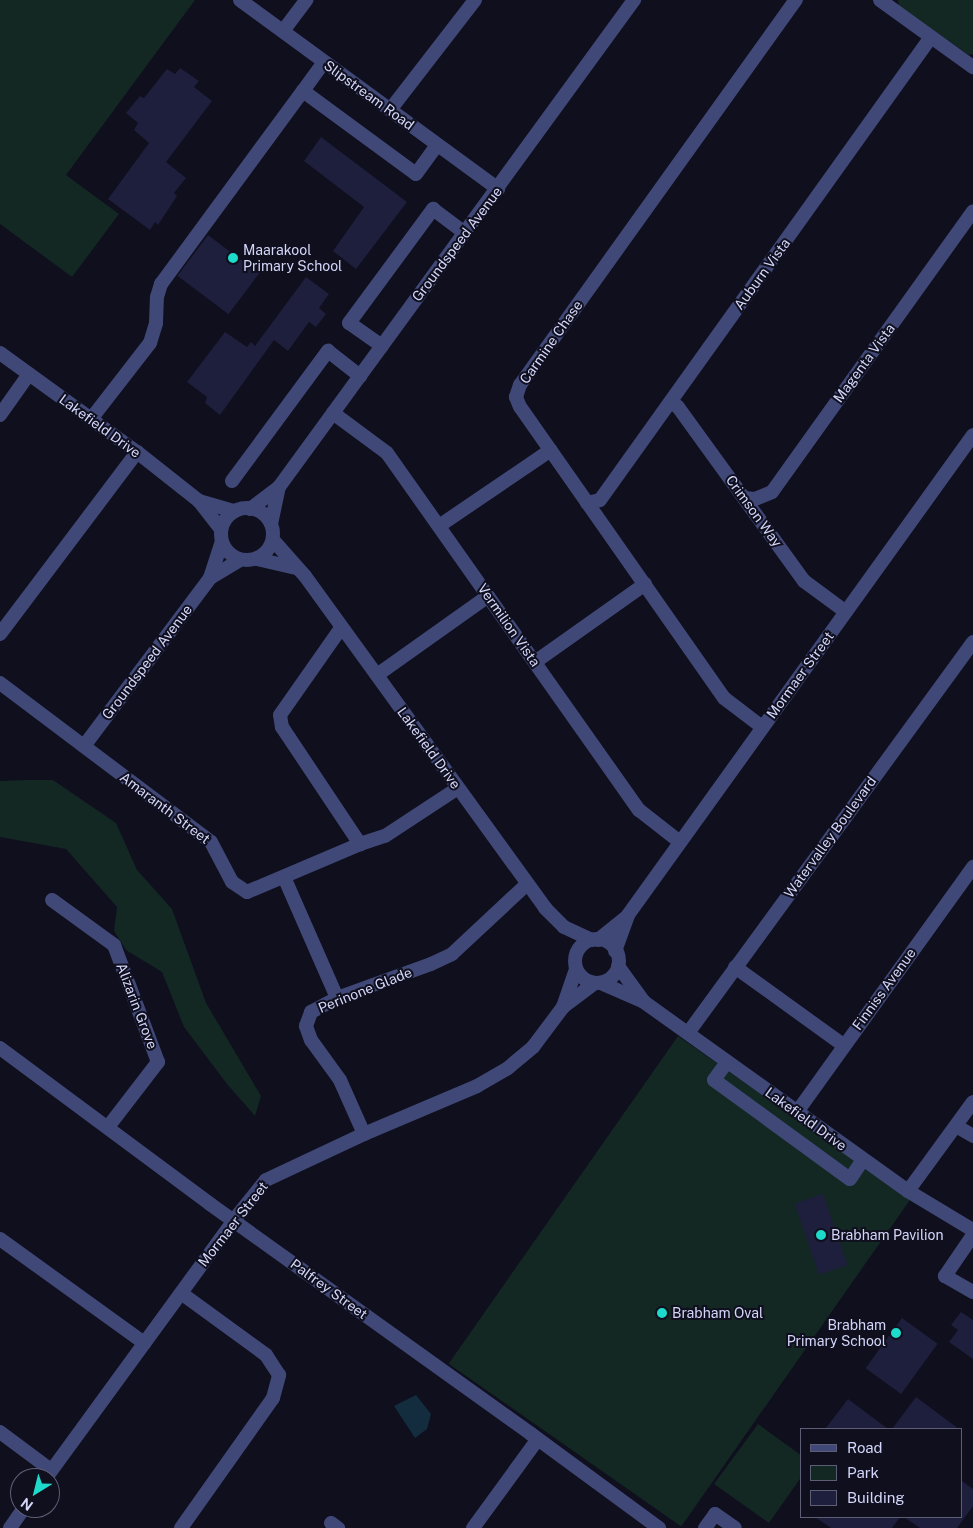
<!DOCTYPE html>
<html>
<head>
<meta charset="utf-8">
<style>
	body { margin:0 }
	#map { position:relative; width:973px; height:1528px; overflow:hidden; background:#0f0f1e; font-family:"Public Sans",sans-serif }
	div>[style] { position:absolute }
	.green>* { inset:0; background:#132723; transform-origin:0 0 }
	.water>* { inset:0; background:#132c3e }
	.building>* { inset:0; background:#1e1e3d; transform-origin:0 0 }
	.minor>* { height:14px; margin:-7px; padding:0 7px; transform-origin:7px; border-radius:7px; background:#404877 }
	.minor>.ring { margin:-7px; padding:0; box-sizing:content-box; background:none; border:14px solid #404877; border-radius:50% }
	.dots>* { width:14px; height:14px; translate:-50% -50%; box-sizing:border-box; border:2px solid #0f0f1e; border-radius:50% }
	span { translate:-50% -50%; white-space:nowrap; text-align:center; line-height:1.15; -webkit-text-stroke:4px #0f0f1e; paint-order:stroke }
	.street-label { font-size:14px; color:#d3d5f9 }
	.poi-label { font-size:14px; color:#d3d5f9 }
	.left { translate:0 -50%; text-align:left }
	.right { translate:-100% -50%; text-align:right }
	.legend { position:absolute; left:800px; top:1428px; width:162px; height:90px; box-sizing:border-box; background:#0f0f1e; border:1px solid #5d5e76; margin:0; padding:6px 9px; list-style:none; font-size:15px; color:#d3d5f9 }
	.legend li { display:flex; align-items:center; gap:10px; height:25px }
	.legend b { width:25px; border:1px solid #5d5e76 }
	.north { position:absolute; left:10px; top:1468px; width:50px; height:50px; box-sizing:border-box; background:#0f0f1e; border:1px solid #5d5e76; border-radius:50%; rotate:216deg; font-size:14px; font-weight:700; line-height:20px; text-align:center; color:#d3d5f9 }
	.north::after { content:''; display:block; margin:auto; width:18px; height:22px; background:#1ddaca; clip-path:polygon(50% 0,100% 100%,50% 72%,0 100%) }
</style>
</head>
<body>
<div id="map">
	<div class="green">
		<div style="clip-path:polygon(0 0,195px 0,66px 175px,119px 214px,72px 277px,0 224px)"></div>
		<div style="clip-path:polygon(898px 0,973px 0,973px 54px,969px 55px,899px 6px)"></div>
		<div style="clip-path:polygon(25px 780px,53px 780px,116px 823px,137px 870px,172px 909px,206px 1003px,261px 1096px,255px 1116px,227px 1084px,184px 1027px,162px 972px,126px 950px,114px 931px,117px 907px,66px 849px,0 837px,0 781px)"></div>
		<div style="left:678px;top:1036px;width:284px;height:400px;rotate:35deg"></div>
		<div style="clip-path:polygon(758px 1424px,802px 1456px,802px 1476px,769px 1523px,714px 1484px)"></div>
	</div>
	<div class="water">
		<div style="clip-path:polygon(416px 1395px,431px 1414px,427px 1429px,415px 1438px,394px 1406px)"></div>
	</div>
	<div class="building">
		<div style="clip-path:polygon(180px 68px,199px 81px,194px 87px,212px 101px,166px 162px,186px 178px,174px 193px,177px 196px,158px 225px,155px 222px,150px 230px,108px 199px,149px 143px,134px 130px,138px 123px,126px 113px,140px 96px,144px 98px,167px 69px,175px 74px)"></div>
		<div style="clip-path:polygon(321px 137px,407px 202px,356px 269px,333px 251px,364px 207px,304px 161px)"></div>
		<div style="left:208px;top:235px;width:64px;height:51px;rotate:37deg"></div>
		<div style="clip-path:polygon(306px 277px,329px 294px,319px 308px,326px 314px,316px 327px,309px 322px,288px 351px,274px 340px,220px 415px,205px 403px,207px 397px,187px 382px,225px 332px,247px 347px,251px 342px,255px 346px)"></div>
		<div style="left:823px;top:1194px;width:75px;height:30px;rotate:71deg"></div>
		<div style="clip-path:polygon(961px 1312px,973px 1320px,973px 1359px,949px 1342px,958px 1330px,951px 1325px)"></div>
		<div style="left:902px;top:1318px;width:44px;height:62px;rotate:36deg"></div>
		<div style="clip-path:polygon(916px 1397px,959px 1429px,892px 1429px)"></div>
		<div style="clip-path:polygon(848px 1399px,888px 1429px,825px 1429px)"></div>
		<div style="clip-path:polygon(962px 1481px,973px 1489px,973px 1506px,957px 1528px,920px 1528px,904px 1517px,962px 1517px)"></div>
		<div style="clip-path:polygon(815px 1517px,900px 1517px,892px 1528px,831px 1528px)"></div>
	</div>
	<div class="minor">
		<div style="left:240px;top:0;width:320px;rotate:36.2deg"></div>
		<div style="left:880px;top:0;width:115px;rotate:35.8deg"></div>
		<div style="left:283px;top:31px;width:39px;rotate:-53deg"></div>
		<div style="left:324px;top:62px;width:36px;rotate:126deg"></div>
		<div style="left:303px;top:91px;width:140px;rotate:36.3deg"></div>
		<div style="left:416px;top:174px;width:36px;rotate:-54deg"></div>
		<div style="left:390px;top:110px;width:139px;rotate:-52.3deg"></div>
		<div style="left:382px;top:346px;width:40px;rotate:-145.1deg"></div>
		<div style="left:349px;top:323px;width:142px;rotate:-53.6deg"></div>
		<div style="left:433px;top:209px;width:40px;rotate:37deg"></div>
		<div style="left:0;top:353px;width:169px;rotate:35.9deg"></div>
		<div style="left:137px;top:452px;width:79px;rotate:38.3deg"></div>
		<div style="left:199px;top:501px;width:36px;rotate:52deg"></div>
		<div style="left:671px;top:401px;width:9px;rotate:41deg"></div>
		<div style="left:678px;top:407px;width:215px;rotate:54.1deg"></div>
		<div style="left:804px;top:581px;width:52px;rotate:36.4deg"></div>
		<div style="left:333px;top:413px;width:67px;rotate:36.5deg"></div>
		<div style="left:387px;top:453px;width:437px;rotate:54.8deg"></div>
		<div style="left:639px;top:810px;width:52px;rotate:38deg"></div>
		<div style="left:0;top:415px;width:50px;rotate:-54.7deg"></div>
		<div style="left:91px;top:419px;width:96px;rotate:-52.2deg"></div>
		<div style="left:150px;top:343px;width:21px;rotate:-73deg"></div>
		<div style="left:156px;top:323px;width:26px;rotate:-88deg"></div>
		<div style="left:157px;top:297px;width:14px;rotate:-73deg"></div>
		<div style="left:161px;top:284px;width:240px;rotate:-53.7deg"></div>
		<div style="left:232px;top:481px;width:162px;rotate:-53.6deg"></div>
		<div style="left:328px;top:351px;width:41px;rotate:38deg"></div>
		<div style="left:744px;top:498px;width:11px;rotate:5deg"></div>
		<div style="left:755px;top:499px;width:18px;rotate:-22deg"></div>
		<div style="left:772px;top:492px;width:345px;rotate:-54.4deg"></div>
		<div style="left:199px;top:501px;width:36px;rotate:16deg"></div>
		<div style="left:587px;top:503px;width:13px;rotate:-13deg"></div>
		<div style="left:600px;top:500px;width:569px;rotate:-54.44deg"></div>
		<div class="ring" style="left:221px;top:508px;width:38px;height:38px"></div>
		<div style="left:250px;top:509px;width:36px;rotate:-37deg"></div>
		<div style="left:279px;top:487px;width:603px;rotate:-53.91deg"></div>
		<div style="left:271px;top:524px;width:38px;rotate:-78deg"></div>
		<div style="left:439px;top:526px;width:135px;rotate:-34.2deg"></div>
		<div style="left:273px;top:540px;width:48px;rotate:48.4deg"></div>
		<div style="left:305px;top:576px;width:410px;rotate:54.1deg"></div>
		<div style="left:545px;top:908px;width:27px;rotate:45deg"></div>
		<div style="left:564px;top:927px;width:31px;rotate:25deg"></div>
		<div style="left:257px;top:559px;width:40px;rotate:13deg"></div>
		<div style="left:210px;top:578px;width:35px;rotate:-31deg"></div>
		<div style="left:341px;top:628px;width:106px;rotate:125deg"></div>
		<div style="left:280px;top:715px;width:12px;rotate:81deg"></div>
		<div style="left:282px;top:727px;width:141px;rotate:56.3deg"></div>
		<div style="left:0;top:634px;width:228px;rotate:-53deg"></div>
		<div style="left:535px;top:662px;width:135px;rotate:-35.3deg"></div>
		<div style="left:377px;top:675px;width:136px;rotate:-35.4deg"></div>
		<div style="left:0;top:683px;width:264px;rotate:37deg"></div>
		<div style="left:211px;top:842px;width:45px;rotate:62.3deg"></div>
		<div style="left:232px;top:882px;width:18px;rotate:34deg"></div>
		<div style="left:247px;top:892px;width:123px;rotate:-23deg"></div>
		<div style="left:360px;top:844px;width:26px;rotate:-18deg"></div>
		<div style="left:385px;top:836px;width:87px;rotate:-33.3deg"></div>
		<div style="left:762px;top:727px;width:48px;rotate:-142.7deg"></div>
		<div style="left:724px;top:698px;width:355px;rotate:-125deg"></div>
		<div style="left:520px;top:407px;width:11px;rotate:-112deg"></div>
		<div style="left:516px;top:397px;width:13px;rotate:-72deg"></div>
		<div style="left:520px;top:385px;width:474px;rotate:-54.4deg"></div>
		<div style="left:84px;top:746px;width:210px;rotate:-53.1deg"></div>
		<div style="left:210px;top:578px;width:38px;rotate:-72deg"></div>
		<div style="left:284px;top:877px;width:132px;rotate:66.3deg"></div>
		<div style="left:52px;top:900px;width:77px;rotate:36deg"></div>
		<div style="left:114px;top:945px;width:125px;rotate:69.4deg"></div>
		<div style="left:158px;top:1062px;width:82px;rotate:127.6deg"></div>
		<div class="ring" style="left:575px;top:939px;width:30px;height:30px"></div>
		<div style="left:598px;top:940px;width:38px;rotate:-39deg"></div>
		<div style="left:615px;top:951px;width:38px;rotate:-70deg"></div>
		<div style="left:628px;top:915px;width:591px;rotate:-54.29deg"></div>
		<div style="left:618px;top:966px;width:44px;rotate:54.2deg"></div>
		<div style="left:735px;top:967px;width:133px;rotate:35.8deg"></div>
		<div style="left:601px;top:983px;width:47px;rotate:23.8deg"></div>
		<div style="left:644px;top:1002px;width:325px;rotate:35.6deg"></div>
		<div style="left:908px;top:1191px;width:76px;rotate:31deg"></div>
		<div style="left:563px;top:1007px;width:40px;rotate:-71.1deg"></div>
		<div style="left:688px;top:1033px;width:484px;rotate:-53.9deg"></div>
		<div style="left:0;top:1048px;width:262px;rotate:36.6deg"></div>
		<div style="left:210px;top:1204px;width:395px;rotate:35.6deg"></div>
		<div style="left:531px;top:1434px;width:159px;rotate:36.3deg"></div>
		<div style="left:727px;top:1062px;width:22px;rotate:126deg"></div>
		<div style="left:714px;top:1080px;width:168px;rotate:36.1deg"></div>
		<div style="left:850px;top:1179px;width:23px;rotate:-56deg"></div>
		<div style="left:797px;top:1112px;width:302px;rotate:-54.3deg"></div>
		<div style="left:956px;top:1126px;width:20px;rotate:30deg"></div>
		<div style="left:364px;top:1134px;width:59px;rotate:-114deg"></div>
		<div style="left:340px;top:1080px;width:49px;rotate:-125.9deg"></div>
		<div style="left:311px;top:1040px;width:15px;rotate:-110deg"></div>
		<div style="left:306px;top:1026px;width:15px;rotate:-70deg"></div>
		<div style="left:311px;top:1012px;width:30px;rotate:-28deg"></div>
		<div style="left:337px;top:998px;width:100px;rotate:-19.9deg"></div>
		<div style="left:431px;top:964px;width:23px;rotate:-25deg"></div>
		<div style="left:452px;top:954px;width:103px;rotate:-43deg"></div>
		<div style="left:908px;top:1191px;width:110px;rotate:-53.9deg"></div>
		<div style="left:973px;top:1235px;width:50px;rotate:124.3deg"></div>
		<div style="left:945px;top:1276px;width:32px;rotate:30deg"></div>
		<div style="left:0;top:1239px;width:178px;rotate:35.8deg"></div>
		<div style="left:0;top:1432px;width:64px;rotate:36.7deg"></div>
		<div style="left:46px;top:1478px;width:319px;rotate:-53.9deg"></div>
		<div style="left:234px;top:1220px;width:51px;rotate:-51.3deg"></div>
		<div style="left:266px;top:1180px;width:108px;rotate:-25.1deg"></div>
		<div style="left:364px;top:1134px;width:123px;rotate:-23deg"></div>
		<div style="left:477px;top:1086px;width:36px;rotate:-30deg"></div>
		<div style="left:508px;top:1068px;width:33px;rotate:-40deg"></div>
		<div style="left:533px;top:1047px;width:50px;rotate:-53.1deg"></div>
		<div style="left:563px;top:1007px;width:40px;rotate:-37deg"></div>
		<div style="left:331px;top:1523px;width:9px;rotate:36deg"></div>
		<div style="left:10px;top:1528px;width:24px;rotate:-55deg"></div>
		<div style="left:181px;top:1528px;width:159px;rotate:-54.7deg"></div>
		<div style="left:273px;top:1398px;width:24px;rotate:-75deg"></div>
		<div style="left:279px;top:1375px;width:24px;rotate:-123deg"></div>
		<div style="left:266px;top:1355px;width:105px;rotate:-143.9deg"></div>
		<div style="left:473px;top:1528px;width:110px;rotate:-53.9deg"></div>
		<div style="left:705px;top:1528px;width:17px;rotate:-54deg"></div>
		<div style="left:715px;top:1514px;width:24px;rotate:35deg"></div>
	</div>
	<div class="dots">
		<div style="left:233px;top:258px;background:#1ddaca"></div>
		<div style="left:821px;top:1235px;background:#1ddaca"></div>
		<div style="left:662px;top:1313px;background:#1ddaca"></div>
		<div style="left:896px;top:1333px;background:#1ddaca"></div>
	</div>
	<div class="street-label">
		<span style="left:369px;top:95px;rotate:36deg">Slipstream Road</span>
		<span style="left:457px;top:244px;rotate:-53deg">Groundspeed Avenue</span>
		<span style="left:762px;top:274px;rotate:-54deg">Auburn Vista</span>
		<span style="left:551px;top:342px;rotate:-55deg">Carmine Chase</span>
		<span style="left:864px;top:363px;rotate:-54deg">Magenta Vista</span>
		<span style="left:100px;top:426px;rotate:36deg">Lakefield Drive</span>
		<span style="left:754px;top:511px;rotate:54deg">Crimson Way</span>
		<span style="left:509px;top:625px;rotate:55deg">Vermilion Vista</span>
		<span style="left:147px;top:662px;rotate:-53deg">Groundspeed Avenue</span>
		<span style="left:800px;top:675px;rotate:-54deg">Mormaer Street</span>
		<span style="left:429px;top:748px;rotate:54deg">Lakefield Drive</span>
		<span style="left:165px;top:808px;rotate:37deg">Amaranth Street</span>
		<span style="left:830px;top:837px;rotate:-54deg">Watervalley Boulevard</span>
		<span style="left:884px;top:989px;rotate:-54deg">Finniss Avenue</span>
		<span style="left:365px;top:990px;rotate:-22deg">Perinone Glade</span>
		<span style="left:137px;top:1006px;rotate:69deg">Alizarin Grove</span>
		<span style="left:806px;top:1119px;rotate:36deg">Lakefield Drive</span>
		<span style="left:233px;top:1224px;rotate:-52deg">Mormaer Street</span>
		<span style="left:329px;top:1289px;rotate:36deg">Palfrey Street</span>
	</div>
	<div class="poi-label">
		<span class="left" style="left:243px;top:258px">Maarakool<br>Primary School</span>
		<span class="left" style="left:831px;top:1235px">Brabham Pavilion</span>
		<span class="left" style="left:672px;top:1313px">Brabham Oval</span>
		<span class="right" style="left:886px;top:1333px">Brabham<br>Primary School</span>
	</div>
	<ul class="legend">
	<li><b style="height:6px;background:#404877"></b>Road</li>
	<li><b style="height:14px;background:#132723"></b>Park</li>
	<li><b style="height:14px;background:#1e1e3d"></b>Building</li>
	</ul>
	<div class="north">N</div>
</div>
</body>
</html>
